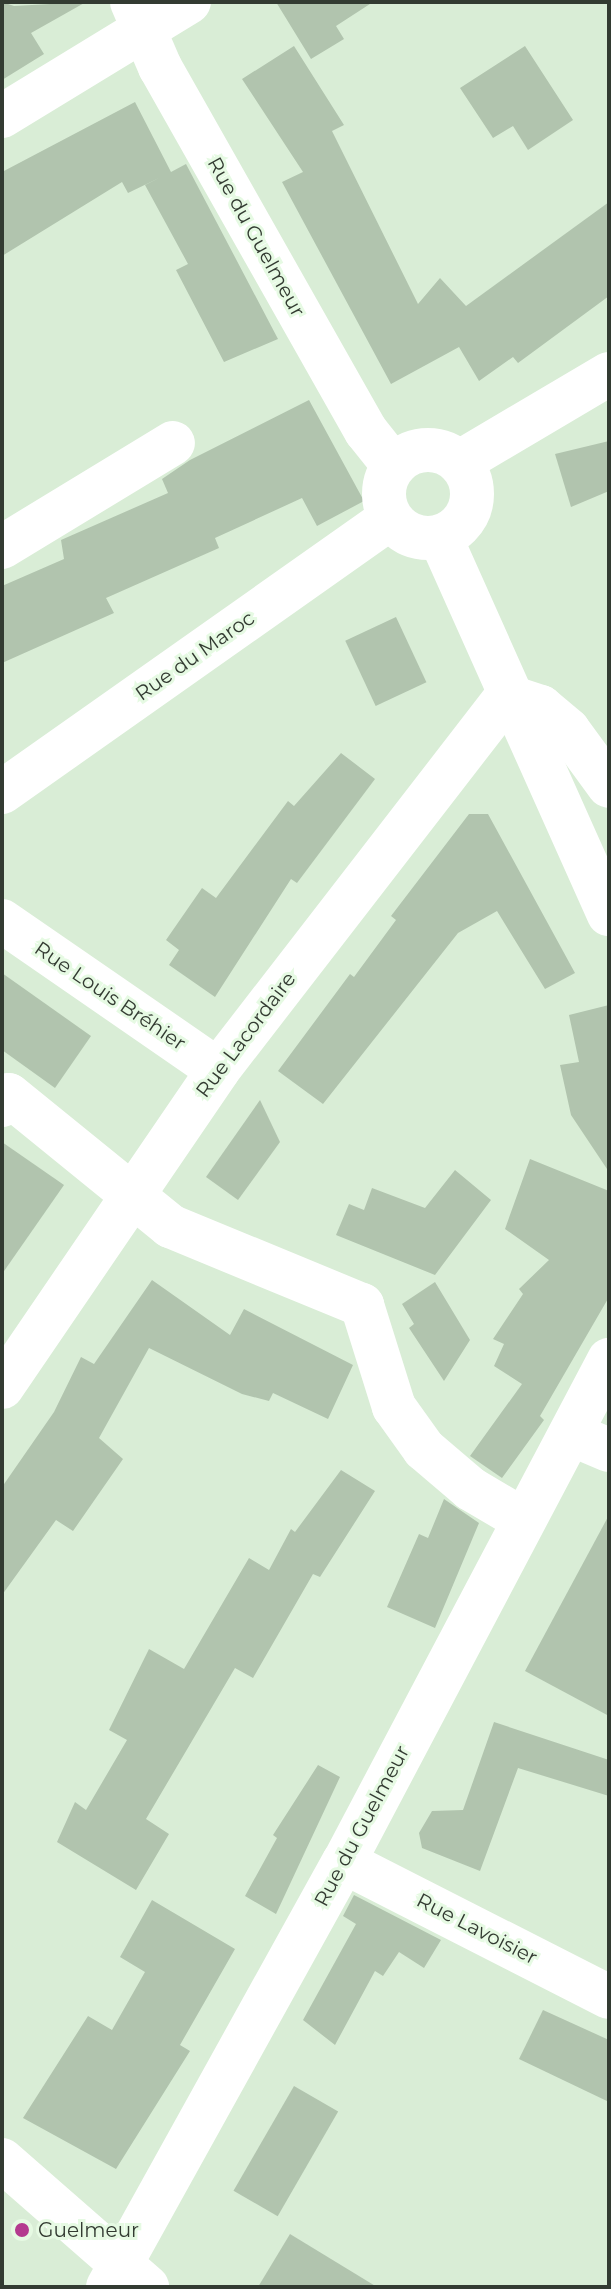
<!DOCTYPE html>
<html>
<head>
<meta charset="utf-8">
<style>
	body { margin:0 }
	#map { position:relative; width:611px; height:2289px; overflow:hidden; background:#d9edd6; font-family:Montserrat,sans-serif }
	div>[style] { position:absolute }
	.building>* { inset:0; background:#b1c4ae; transform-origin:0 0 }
	.minor>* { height:44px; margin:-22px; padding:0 22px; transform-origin:22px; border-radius:22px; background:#fff }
	.minor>.ring { margin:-22px; padding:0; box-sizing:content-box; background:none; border:44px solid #fff; border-radius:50% }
	.dots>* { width:22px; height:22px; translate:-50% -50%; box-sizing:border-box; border:4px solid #e6fae3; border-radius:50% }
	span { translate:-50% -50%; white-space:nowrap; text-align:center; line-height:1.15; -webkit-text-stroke:6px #e6fae3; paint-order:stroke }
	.street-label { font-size:20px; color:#333b32 }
	.poi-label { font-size:20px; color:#333b32 }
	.left { translate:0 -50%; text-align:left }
	.frame { position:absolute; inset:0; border:4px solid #333b32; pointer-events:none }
</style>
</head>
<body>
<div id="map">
	<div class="building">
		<div style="clip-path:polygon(2px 2px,14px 6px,86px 2px,31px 33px,44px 54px,2px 80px)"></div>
		<div style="clip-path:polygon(276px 2px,373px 2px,336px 26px,344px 39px,311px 59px)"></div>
		<div style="clip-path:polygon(294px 46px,344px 125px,332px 131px,418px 304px,440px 278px,466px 306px,609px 202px,609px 296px,518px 363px,513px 357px,479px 381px,459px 347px,391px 384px,282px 182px,303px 172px,242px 79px)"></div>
		<div style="clip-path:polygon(525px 46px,573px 120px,528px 150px,513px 126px,493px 138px,460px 88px)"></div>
		<div style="clip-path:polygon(135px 102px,171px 172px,186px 164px,278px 339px,224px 362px,176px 270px,188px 264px,145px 185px,159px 178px,128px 193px,122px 182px,2px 256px,2px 172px)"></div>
		<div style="clip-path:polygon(309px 400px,364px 501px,317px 526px,302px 498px,215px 538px,219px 548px,106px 598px,114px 613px,2px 663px,2px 586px,64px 559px,61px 540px,168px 493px,162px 479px,190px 460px)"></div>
		<div style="clip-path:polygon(609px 441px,609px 491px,571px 507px,555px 454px)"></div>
		<div style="left:396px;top:617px;width:72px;height:56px;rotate:65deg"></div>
		<div style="clip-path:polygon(341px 753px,375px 779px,297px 883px,291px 879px,215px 997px,169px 965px,179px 950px,166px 940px,202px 888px,216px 898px,288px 801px,294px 806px)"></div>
		<div style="clip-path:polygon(469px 814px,488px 814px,575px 973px,545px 989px,497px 911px,458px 933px,323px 1104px,278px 1071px,350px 974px,354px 977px,396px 920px,391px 916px)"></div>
		<div style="clip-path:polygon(2px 973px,91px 1036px,55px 1088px,2px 1050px)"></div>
		<div style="clip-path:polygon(609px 1005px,609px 1172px,571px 1115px,560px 1065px,579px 1062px,569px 1015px)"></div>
		<div style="clip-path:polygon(260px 1100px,280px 1142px,238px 1200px,206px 1177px)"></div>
		<div style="clip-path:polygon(2px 1142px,64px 1185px,2px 1274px)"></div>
		<div style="clip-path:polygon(530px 1159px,609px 1191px,609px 1297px,540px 1416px,544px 1420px,502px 1478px,470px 1456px,522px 1384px,494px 1366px,504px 1344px,493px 1339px,523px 1294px,519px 1289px,549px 1260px,505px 1229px)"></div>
		<div style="clip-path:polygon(455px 1170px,491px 1200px,435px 1275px,336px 1235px,349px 1204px,364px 1210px,372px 1188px,425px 1208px)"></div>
		<div style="clip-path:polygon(152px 1280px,230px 1335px,244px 1309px,353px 1365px,328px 1419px,273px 1393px,269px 1401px,242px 1394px,149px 1348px,99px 1438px,123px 1459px,73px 1531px,56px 1520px,2px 1595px,2px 1487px,54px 1412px,81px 1357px,94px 1364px)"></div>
		<div style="clip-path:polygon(435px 1282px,470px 1340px,444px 1381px,409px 1328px,414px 1324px,402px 1304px)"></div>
		<div style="clip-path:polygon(341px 1470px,375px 1491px,320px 1577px,313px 1574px,253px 1678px,235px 1668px,146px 1819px,169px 1834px,136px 1890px,57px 1842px,75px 1802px,86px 1810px,127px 1740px,109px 1730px,149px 1649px,184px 1669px,249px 1558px,269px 1570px,291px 1529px,295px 1532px)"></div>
		<div style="clip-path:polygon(444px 1499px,479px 1523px,435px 1628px,387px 1607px,419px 1534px,428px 1538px)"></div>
		<div style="clip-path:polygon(609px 1515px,609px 1716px,525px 1671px)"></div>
		<div style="clip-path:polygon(494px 1722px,609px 1760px,609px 1796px,518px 1768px,480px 1871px,422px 1848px,419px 1833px,432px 1811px,463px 1810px)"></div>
		<div style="clip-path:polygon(318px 1765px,340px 1777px,276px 1914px,245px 1896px,277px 1838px,273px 1835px)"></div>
		<div style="clip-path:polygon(354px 1895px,441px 1940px,424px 1968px,399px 1952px,383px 1976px,375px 1971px,335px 2045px,303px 2020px,356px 1924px,343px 1916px)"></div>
		<div style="clip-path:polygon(152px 1900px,235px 1949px,180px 2045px,190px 2051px,116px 2169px,23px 2118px,88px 2016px,112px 2030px,145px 1972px,120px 1957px)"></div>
		<div style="clip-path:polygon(543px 2010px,609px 2040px,609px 2102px,519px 2059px)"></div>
		<div style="left:294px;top:2086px;width:51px;height:121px;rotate:30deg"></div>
		<div style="clip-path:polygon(290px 2234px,377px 2287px,258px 2287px)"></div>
	</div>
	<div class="minor">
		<div style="left:132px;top:2px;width:71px;rotate:66.7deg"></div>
		<div style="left:160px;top:67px;width:418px;rotate:60.5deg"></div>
		<div style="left:366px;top:431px;width:43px;rotate:51.5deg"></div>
		<div style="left:2px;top:116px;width:219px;rotate:-31.4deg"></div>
		<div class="ring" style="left:384px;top:450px;width:44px;height:44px"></div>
		<div style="left:460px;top:462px;width:173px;rotate:-30.6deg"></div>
		<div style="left:441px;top:539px;width:411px;rotate:65.9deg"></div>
		<div style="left:2px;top:547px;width:200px;rotate:-31.3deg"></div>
		<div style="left:2px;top:792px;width:474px;rotate:-35.2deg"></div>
		<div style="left:2px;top:921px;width:262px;rotate:34.6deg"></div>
		<div style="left:2px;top:1105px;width:12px;rotate:-55deg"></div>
		<div style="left:9px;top:1095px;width:208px;rotate:39.1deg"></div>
		<div style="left:170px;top:1226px;width:208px;rotate:22.4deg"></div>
		<div style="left:362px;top:1305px;width:107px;rotate:72.6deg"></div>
		<div style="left:394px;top:1407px;width:52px;rotate:54.5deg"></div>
		<div style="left:424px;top:1449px;width:62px;rotate:40.4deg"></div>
		<div style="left:471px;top:1489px;width:59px;rotate:30.5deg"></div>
		<div style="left:2px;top:1387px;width:384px;rotate:-55.7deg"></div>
		<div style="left:218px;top:1070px;width:473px;rotate:-52.3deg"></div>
		<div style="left:507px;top:696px;width:36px;rotate:18deg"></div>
		<div style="left:541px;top:707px;width:35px;rotate:40deg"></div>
		<div style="left:568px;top:730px;width:69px;rotate:53.8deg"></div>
		<div style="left:571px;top:1434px;width:41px;rotate:22.8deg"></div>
		<div style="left:344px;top:1862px;width:297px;rotate:27deg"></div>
		<div style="left:2px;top:2160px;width:193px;rotate:41.2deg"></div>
		<div style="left:108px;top:2287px;width:486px;rotate:-61deg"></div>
		<div style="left:344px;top:1862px;width:568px;rotate:-62.17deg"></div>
	</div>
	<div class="dots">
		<div style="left:22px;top:2230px;background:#b43b8f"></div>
	</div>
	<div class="street-label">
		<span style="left:256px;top:237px;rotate:61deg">Rue du Guelmeur</span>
		<span style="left:195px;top:656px;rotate:-35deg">Rue du Maroc</span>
		<span style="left:110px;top:996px;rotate:34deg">Rue Louis Bréhier</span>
		<span style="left:246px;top:1035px;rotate:-53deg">Rue Lacordaire</span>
		<span style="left:362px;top:1826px;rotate:-62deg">Rue du Guelmeur</span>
		<span style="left:477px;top:1929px;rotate:27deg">Rue Lavoisier</span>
	</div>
	<div class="poi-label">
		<span class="left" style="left:38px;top:2230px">Guelmeur</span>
	</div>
	<div class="frame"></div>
</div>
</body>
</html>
